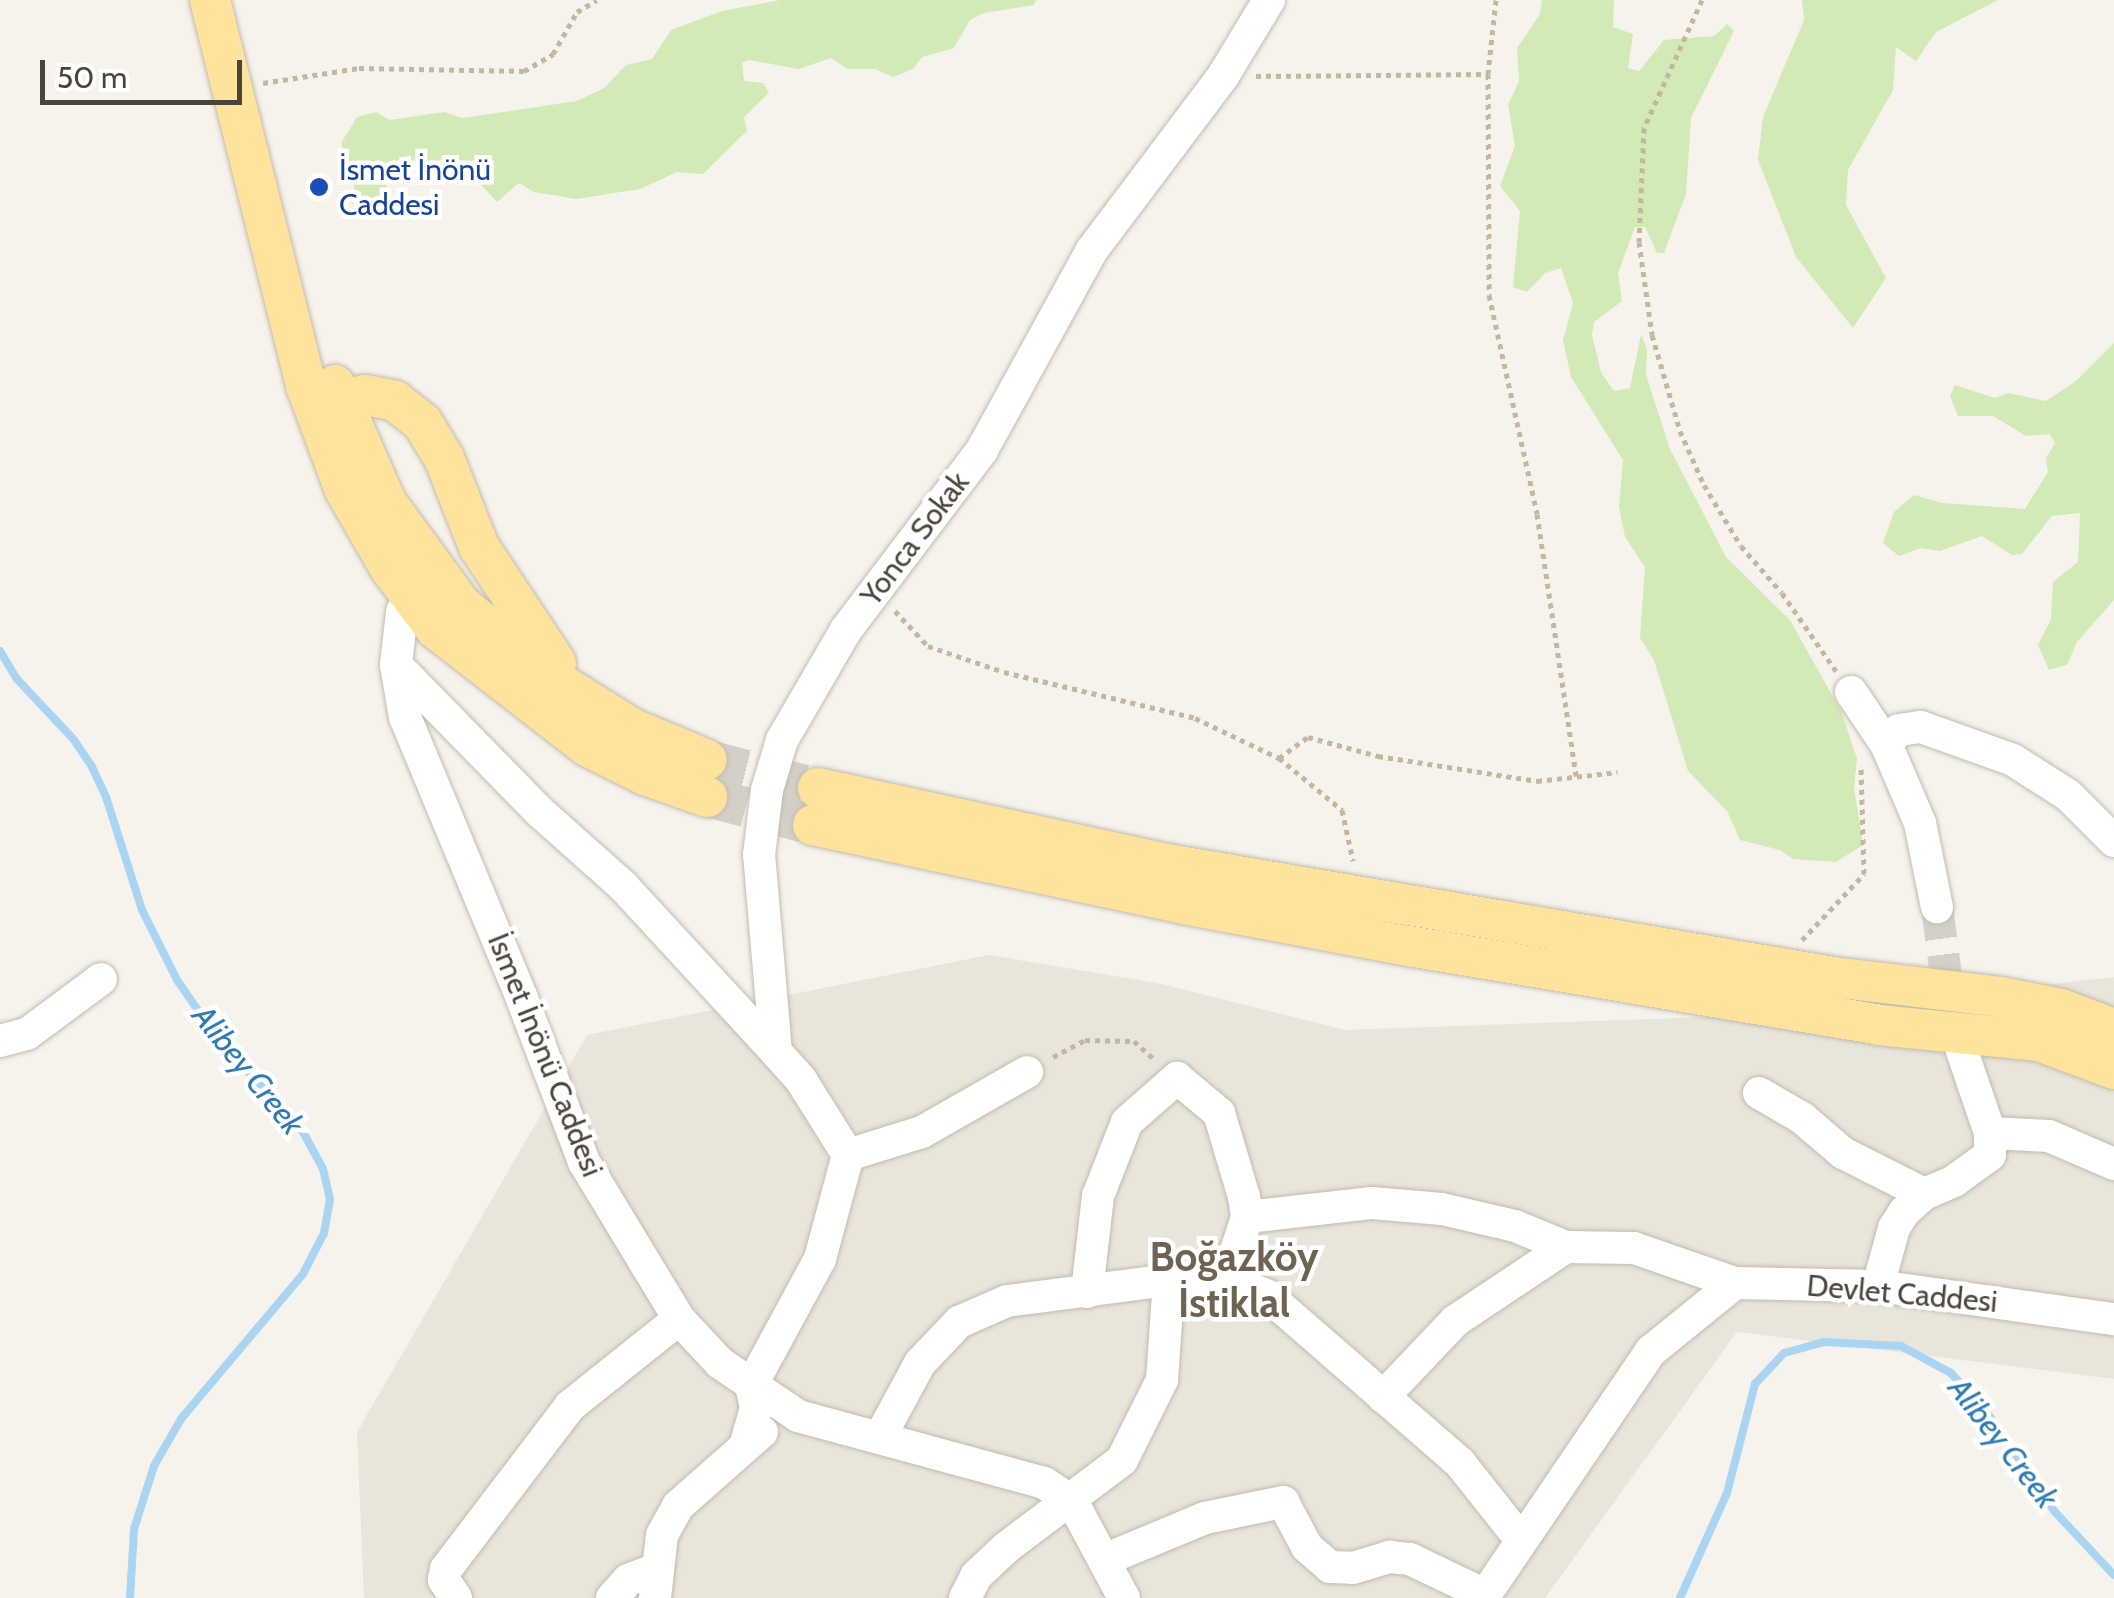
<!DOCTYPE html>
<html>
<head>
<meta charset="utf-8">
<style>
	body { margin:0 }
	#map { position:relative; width:2114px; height:1598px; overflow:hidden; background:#f6f3ec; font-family:Cabin,sans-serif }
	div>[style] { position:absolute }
	.residential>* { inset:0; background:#eae5da }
	.green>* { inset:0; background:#d2eab5 }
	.stream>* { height:8px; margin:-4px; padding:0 4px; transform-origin:4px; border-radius:4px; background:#a9d4f2 }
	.minor-tunnel>* { height:32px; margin-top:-16px; transform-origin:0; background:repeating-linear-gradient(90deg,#d4d0c8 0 32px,transparent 0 48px) }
	.major-tunnel>* { height:40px; margin-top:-20px; transform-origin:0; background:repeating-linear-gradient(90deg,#d4d0c8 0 40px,transparent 0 60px) }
	.path>* { height:5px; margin-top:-2.5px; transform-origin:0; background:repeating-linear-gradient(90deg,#c4b79f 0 5px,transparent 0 10px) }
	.roads { filter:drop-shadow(0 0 2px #c2bbae) drop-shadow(0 0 2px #c2bbae) }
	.minor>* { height:32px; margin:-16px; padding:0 16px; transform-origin:16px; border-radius:16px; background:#fff }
	.major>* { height:40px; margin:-20px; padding:0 20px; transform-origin:20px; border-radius:20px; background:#ffe39c }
	.dots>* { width:28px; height:28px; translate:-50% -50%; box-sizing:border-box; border:5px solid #fff; border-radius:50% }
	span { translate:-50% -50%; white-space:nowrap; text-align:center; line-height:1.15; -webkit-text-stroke:9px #fff; paint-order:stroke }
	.transit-label { font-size:30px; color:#164399 }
	.left { translate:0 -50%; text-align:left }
	.street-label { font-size:30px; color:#4b4439 }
	.water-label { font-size:32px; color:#2e7ab2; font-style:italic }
	.district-label { font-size:40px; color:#6e6250; font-weight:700 }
	.scale { position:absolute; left:40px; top:60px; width:202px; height:45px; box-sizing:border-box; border:5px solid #4b4439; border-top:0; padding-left:12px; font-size:30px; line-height:35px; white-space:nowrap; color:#4b4439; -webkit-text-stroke:8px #fff; paint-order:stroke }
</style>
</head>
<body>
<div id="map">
	<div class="residential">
		<div style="clip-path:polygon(989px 955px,1162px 984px,1345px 1030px,1790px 1014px,2114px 977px,2114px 1379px,1737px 1332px,1545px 1598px,364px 1598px,357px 1432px,587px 1035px)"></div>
	</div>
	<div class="green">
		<div style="clip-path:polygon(780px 0,1036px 0,1034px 5px,984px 13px,970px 20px,954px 48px,922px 57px,913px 69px,893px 77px,875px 69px,848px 69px,831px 58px,799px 69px,749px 60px,742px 63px,744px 81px,763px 83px,769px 93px,744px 117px,747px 131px,703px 174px,677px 172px,640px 189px,576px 199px,534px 192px,519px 183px,497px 202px,455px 156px,426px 164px,396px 164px,386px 173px,384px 182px,393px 197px,382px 218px,371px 219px,356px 208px,353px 175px,341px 143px,357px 117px,376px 112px,390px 120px,444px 112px,462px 118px,577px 101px,604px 88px,626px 65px,652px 59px,671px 30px,722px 11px)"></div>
		<div style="clip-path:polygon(1542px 0,1614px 0,1613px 27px,1633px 34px,1628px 68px,1639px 71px,1664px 40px,1714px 36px,1727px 24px,1734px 31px,1691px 118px,1686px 194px,1664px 253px,1657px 253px,1645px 227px,1635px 227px,1618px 273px,1622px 301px,1594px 322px,1592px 335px,1601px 372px,1614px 391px,1630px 388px,1641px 335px,1647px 349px,1646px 375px,1670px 449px,1726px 557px,1790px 620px,1842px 713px,1857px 759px,1854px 787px,1863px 845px,1836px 862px,1793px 859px,1780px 850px,1740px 840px,1727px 811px,1688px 771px,1654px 660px,1640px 638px,1645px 567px,1625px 537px,1619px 506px,1623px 460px,1571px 377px,1563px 340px,1573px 303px,1561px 268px,1545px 273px,1527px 292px,1513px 287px,1520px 211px,1500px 186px,1515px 146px,1508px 105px,1519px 81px,1517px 48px,1540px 14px)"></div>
		<div style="clip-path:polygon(1802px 0,1998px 0,1936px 32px,1916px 61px,1896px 47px,1893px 90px,1848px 170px,1846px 205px,1886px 278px,1853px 328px,1796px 257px,1758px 160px,1763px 117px,1804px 20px)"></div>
		<div style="clip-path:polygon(2114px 343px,2114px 600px,2077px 642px,2067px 665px,2049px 670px,2038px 645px,2051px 619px,2053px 582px,2078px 562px,2080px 513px,2052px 516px,2022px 554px,2012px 555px,1982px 536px,1940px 551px,1921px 548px,1899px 556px,1883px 543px,1894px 512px,1914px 495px,1942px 503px,2025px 509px,2048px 472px,2046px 458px,2055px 443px,2050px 434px,2026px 436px,1993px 416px,1958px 416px,1950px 396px,1955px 385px,1995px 398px,2008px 393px,2046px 401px,2076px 381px)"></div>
	</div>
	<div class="stream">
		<div style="left:0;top:651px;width:33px;rotate:59deg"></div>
		<div style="left:17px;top:679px;width:83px;rotate:46.9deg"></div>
		<div style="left:74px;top:740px;width:32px;rotate:56deg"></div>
		<div style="left:92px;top:767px;width:33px;rotate:65deg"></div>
		<div style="left:106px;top:797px;width:119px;rotate:72.3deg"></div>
		<div style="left:142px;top:910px;width:78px;rotate:63.4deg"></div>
		<div style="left:177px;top:980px;width:72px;rotate:55.2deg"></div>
		<div style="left:218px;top:1039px;width:126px;rotate:47.6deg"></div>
		<div style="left:303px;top:1132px;width:42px;rotate:61.6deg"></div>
		<div style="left:323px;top:1169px;width:31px;rotate:77deg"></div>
		<div style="left:330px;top:1199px;width:35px;rotate:100deg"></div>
		<div style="left:324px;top:1233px;width:46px;rotate:117.1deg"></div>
		<div style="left:303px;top:1274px;width:189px;rotate:130.1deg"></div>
		<div style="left:181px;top:1419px;width:54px;rotate:119.9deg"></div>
		<div style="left:154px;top:1466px;width:66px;rotate:107.6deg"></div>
		<div style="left:134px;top:1529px;width:69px;rotate:93.3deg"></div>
		<div style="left:1680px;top:1598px;width:115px;rotate:-65.9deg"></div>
		<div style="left:1727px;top:1493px;width:113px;rotate:-75.6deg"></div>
		<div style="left:1755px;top:1384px;width:42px;rotate:-46.9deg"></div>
		<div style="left:1784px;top:1353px;width:41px;rotate:-15.4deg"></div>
		<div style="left:1824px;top:1342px;width:77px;rotate:3deg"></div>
		<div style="left:1901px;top:1346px;width:57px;rotate:28.4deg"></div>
		<div style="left:1951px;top:1373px;width:59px;rotate:48.4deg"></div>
		<div style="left:1990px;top:1417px;width:115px;rotate:55.6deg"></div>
		<div style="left:2055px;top:1512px;width:86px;rotate:46.9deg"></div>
	</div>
	<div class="minor-tunnel">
		<div style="left:1937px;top:907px;width:107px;rotate:82.5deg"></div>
	</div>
	<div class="major-tunnel">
		<div style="left:707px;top:760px;width:114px;rotate:14.2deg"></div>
		<div style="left:707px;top:797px;width:110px;rotate:14.8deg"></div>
	</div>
	<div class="path">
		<div style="left:1496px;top:0;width:74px;rotate:96.2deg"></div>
		<div style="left:1488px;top:74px;width:221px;rotate:89.7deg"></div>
		<div style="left:1489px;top:295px;width:224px;rotate:77.6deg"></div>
		<div style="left:1537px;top:514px;width:265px;rotate:81.5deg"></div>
		<div style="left:1702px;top:0;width:141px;rotate:114.4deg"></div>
		<div style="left:1644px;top:128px;width:114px;rotate:92.5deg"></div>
		<div style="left:1639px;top:242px;width:94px;rotate:82deg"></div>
		<div style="left:1652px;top:335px;width:100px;rotate:73.7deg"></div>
		<div style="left:1680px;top:431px;width:59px;rotate:66deg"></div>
		<div style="left:1704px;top:485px;width:71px;rotate:58.8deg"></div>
		<div style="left:1741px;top:546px;width:62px;rotate:48.9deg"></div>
		<div style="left:1782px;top:593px;width:95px;rotate:55.3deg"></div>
		<div style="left:1256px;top:76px;width:232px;rotate:-0.5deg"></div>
		<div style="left:263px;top:83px;width:97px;rotate:-8.9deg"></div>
		<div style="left:359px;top:68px;width:165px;rotate:1deg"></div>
		<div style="left:524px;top:71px;width:34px;rotate:-30deg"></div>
		<div style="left:553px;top:54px;width:48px;rotate:-60.3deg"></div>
		<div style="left:577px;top:12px;width:23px;rotate:-31deg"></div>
		<div style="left:895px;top:611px;width:48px;rotate:46.7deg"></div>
		<div style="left:928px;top:646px;width:80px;rotate:18.9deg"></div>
		<div style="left:1004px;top:672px;width:196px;rotate:13.5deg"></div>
		<div style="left:1195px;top:718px;width:93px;rotate:25.5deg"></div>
		<div style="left:1279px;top:758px;width:82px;rotate:39.5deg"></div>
		<div style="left:1342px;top:810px;width:52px;rotate:77.8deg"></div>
		<div style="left:1279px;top:758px;width:36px;rotate:-36deg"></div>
		<div style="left:1308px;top:737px;width:73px;rotate:15.2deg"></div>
		<div style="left:1378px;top:756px;width:161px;rotate:8.9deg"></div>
		<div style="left:1537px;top:781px;width:81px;rotate:-6.3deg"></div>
		<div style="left:1802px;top:940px;width:91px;rotate:-46.8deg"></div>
		<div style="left:1864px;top:874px;width:107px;rotate:-91.6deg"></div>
		<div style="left:1053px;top:1057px;width:36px;rotate:-28deg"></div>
		<div style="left:1085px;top:1040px;width:49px;rotate:1.2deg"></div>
		<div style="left:1134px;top:1041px;width:28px;rotate:42deg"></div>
	</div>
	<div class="roads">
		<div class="minor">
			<div style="left:409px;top:595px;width:18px;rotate:112deg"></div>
			<div style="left:402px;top:612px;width:53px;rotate:96.5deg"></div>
			<div style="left:396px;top:665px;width:53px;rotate:80.2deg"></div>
			<div style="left:405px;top:717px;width:302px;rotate:67.4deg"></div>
			<div style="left:521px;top:996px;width:178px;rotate:69.2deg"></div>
			<div style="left:584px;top:1162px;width:184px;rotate:58.8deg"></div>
			<div style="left:679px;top:1319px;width:60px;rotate:47deg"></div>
			<div style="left:720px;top:1363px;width:94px;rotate:34.2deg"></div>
			<div style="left:798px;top:1416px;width:255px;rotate:15.2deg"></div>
			<div style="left:1044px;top:1483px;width:33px;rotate:33deg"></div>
			<div style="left:1072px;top:1501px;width:110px;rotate:61.8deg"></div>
			<div style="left:396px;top:665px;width:206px;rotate:45.6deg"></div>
			<div style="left:540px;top:812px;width:111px;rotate:41.7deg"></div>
			<div style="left:623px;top:886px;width:226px;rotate:47.3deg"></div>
			<div style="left:776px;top:1052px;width:38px;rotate:48deg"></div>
			<div style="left:801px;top:1080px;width:89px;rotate:57.9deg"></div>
			<div style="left:848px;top:1155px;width:108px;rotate:105.1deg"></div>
			<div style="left:820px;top:1259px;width:145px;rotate:118.5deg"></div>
			<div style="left:751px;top:1386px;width:23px;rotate:77deg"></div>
			<div style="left:756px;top:1408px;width:35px;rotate:106deg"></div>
			<div style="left:1851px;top:692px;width:63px;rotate:56.1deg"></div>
			<div style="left:1886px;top:744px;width:86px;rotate:66.7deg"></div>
			<div style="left:1920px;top:823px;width:86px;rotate:78.6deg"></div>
			<div style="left:1886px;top:744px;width:19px;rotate:-47deg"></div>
			<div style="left:1899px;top:730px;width:22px;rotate:-8deg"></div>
			<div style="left:1921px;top:727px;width:98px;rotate:19.7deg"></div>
			<div style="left:2013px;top:760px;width:65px;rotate:32.5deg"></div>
			<div style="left:2068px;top:795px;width:65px;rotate:45deg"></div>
			<div style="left:0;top:1041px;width:28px;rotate:-15deg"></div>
			<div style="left:27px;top:1034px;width:92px;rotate:-36.6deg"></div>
			<div style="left:776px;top:1052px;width:198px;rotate:-94.9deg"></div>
			<div style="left:759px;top:855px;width:65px;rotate:-83deg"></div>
			<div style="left:767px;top:790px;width:52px;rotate:-73.3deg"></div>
			<div style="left:782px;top:740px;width:127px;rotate:-59.8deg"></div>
			<div style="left:846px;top:630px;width:226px;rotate:-52.9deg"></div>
			<div style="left:982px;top:450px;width:228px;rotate:-61.2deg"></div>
			<div style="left:1092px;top:250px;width:218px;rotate:-53deg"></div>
			<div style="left:1223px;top:76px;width:89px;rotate:-58.8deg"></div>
			<div style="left:1759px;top:1093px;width:50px;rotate:30.2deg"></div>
			<div style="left:1802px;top:1118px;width:54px;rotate:40.5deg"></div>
			<div style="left:1843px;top:1153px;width:91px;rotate:26.8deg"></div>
			<div style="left:1990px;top:1133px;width:59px;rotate:2.9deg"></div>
			<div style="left:2049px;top:1136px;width:71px;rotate:23.3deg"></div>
			<div style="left:848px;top:1155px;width:77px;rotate:-17.3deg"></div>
			<div style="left:922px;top:1132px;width:121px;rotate:-29.7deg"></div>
			<div style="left:1247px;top:1217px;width:126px;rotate:-6.4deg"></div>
			<div style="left:1372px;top:1203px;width:70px;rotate:4.9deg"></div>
			<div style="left:1442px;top:1209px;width:75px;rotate:13.1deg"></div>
			<div style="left:1515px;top:1226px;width:55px;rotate:22.4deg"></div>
			<div style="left:1878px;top:1286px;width:60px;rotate:-74.6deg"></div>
			<div style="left:1894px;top:1228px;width:19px;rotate:-58deg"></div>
			<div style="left:1904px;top:1212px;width:27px;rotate:-42deg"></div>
			<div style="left:1924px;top:1194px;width:33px;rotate:-23deg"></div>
			<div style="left:1954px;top:1181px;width:44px;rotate:-35.8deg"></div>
			<div style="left:1990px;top:1155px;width:22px;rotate:-90deg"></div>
			<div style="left:1990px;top:1133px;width:87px;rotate:-108.9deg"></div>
			<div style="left:1087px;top:1292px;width:97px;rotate:-83.5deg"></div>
			<div style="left:1098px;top:1196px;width:79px;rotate:-68.6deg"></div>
			<div style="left:1127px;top:1122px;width:67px;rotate:-41.3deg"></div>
			<div style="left:1177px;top:1078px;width:55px;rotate:39.8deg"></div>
			<div style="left:1219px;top:1113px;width:88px;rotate:73.4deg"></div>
			<div style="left:1244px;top:1197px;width:20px;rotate:81deg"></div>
			<div style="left:1247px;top:1217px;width:65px;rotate:107.9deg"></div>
			<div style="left:1383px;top:1397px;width:105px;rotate:-46.5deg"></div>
			<div style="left:1455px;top:1321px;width:133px;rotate:-33.7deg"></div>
			<div style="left:1566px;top:1247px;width:68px;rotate:0.8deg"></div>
			<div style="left:1634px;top:1248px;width:107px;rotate:19.1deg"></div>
			<div style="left:880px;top:1437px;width:84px;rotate:-61.6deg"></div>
			<div style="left:920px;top:1363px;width:57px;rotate:-46.4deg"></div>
			<div style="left:959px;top:1322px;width:52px;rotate:-23.6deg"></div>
			<div style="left:1007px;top:1301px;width:163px;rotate:-7.4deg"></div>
			<div style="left:1169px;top:1280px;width:58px;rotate:-1deg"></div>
			<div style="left:1227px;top:1279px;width:44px;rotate:22.5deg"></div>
			<div style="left:1268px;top:1296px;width:254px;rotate:41deg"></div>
			<div style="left:1460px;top:1463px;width:98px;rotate:51.6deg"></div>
			<div style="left:1104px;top:1560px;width:109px;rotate:-22.6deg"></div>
			<div style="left:1205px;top:1518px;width:80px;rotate:-11.6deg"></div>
			<div style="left:1283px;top:1502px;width:51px;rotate:61.9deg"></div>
			<div style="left:1307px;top:1547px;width:30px;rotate:41deg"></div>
			<div style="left:1330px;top:1567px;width:23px;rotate:2deg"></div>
			<div style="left:1353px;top:1568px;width:39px;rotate:-17deg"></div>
			<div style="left:1390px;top:1557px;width:20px;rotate:6deg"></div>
			<div style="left:1410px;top:1559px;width:83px;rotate:25.6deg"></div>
			<div style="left:456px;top:1598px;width:22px;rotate:-124deg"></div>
			<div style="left:444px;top:1580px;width:11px;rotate:-80deg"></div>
			<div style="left:446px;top:1569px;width:205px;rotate:-52.7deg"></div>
			<div style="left:570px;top:1406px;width:139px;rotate:-38.6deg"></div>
			<div style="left:612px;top:1598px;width:24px;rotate:-48deg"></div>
			<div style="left:628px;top:1580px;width:31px;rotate:-21deg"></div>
			<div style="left:655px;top:1598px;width:63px;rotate:-83.7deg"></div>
			<div style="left:662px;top:1535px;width:33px;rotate:-61deg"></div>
			<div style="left:678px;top:1506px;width:112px;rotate:-41.4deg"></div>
			<div style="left:965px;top:1598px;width:25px;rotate:-63deg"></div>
			<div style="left:976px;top:1576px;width:42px;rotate:-43.1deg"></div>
			<div style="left:1007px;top:1547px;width:144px;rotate:-37.1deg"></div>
			<div style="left:1122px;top:1460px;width:89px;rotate:-63.4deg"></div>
			<div style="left:1162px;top:1380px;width:100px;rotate:-86deg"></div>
			<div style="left:1483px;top:1598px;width:299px;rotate:-55.8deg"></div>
			<div style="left:1651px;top:1351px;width:108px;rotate:-39deg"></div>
			<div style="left:1735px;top:1283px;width:143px;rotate:1.2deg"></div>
			<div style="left:1878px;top:1286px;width:238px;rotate:8deg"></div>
		</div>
		<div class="major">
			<div style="left:210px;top:0;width:400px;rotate:76deg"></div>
			<div style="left:307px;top:388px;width:109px;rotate:69.6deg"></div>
			<div style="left:345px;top:490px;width:90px;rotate:60deg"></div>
			<div style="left:390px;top:568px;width:76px;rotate:53deg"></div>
			<div style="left:436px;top:629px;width:191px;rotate:37.8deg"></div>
			<div style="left:587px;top:746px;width:65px;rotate:26.6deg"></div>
			<div style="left:645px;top:775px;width:66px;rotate:19.5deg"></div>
			<div style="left:335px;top:385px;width:128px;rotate:66.4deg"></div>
			<div style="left:386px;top:502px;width:127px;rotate:53.9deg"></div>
			<div style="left:461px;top:605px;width:111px;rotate:39.1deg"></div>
			<div style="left:547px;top:675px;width:99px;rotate:32.2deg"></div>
			<div style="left:631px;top:728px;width:82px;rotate:22.8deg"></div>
			<div style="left:321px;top:416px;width:25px;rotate:-37deg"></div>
			<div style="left:341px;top:401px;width:25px;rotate:-14deg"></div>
			<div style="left:365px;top:395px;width:31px;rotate:11deg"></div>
			<div style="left:395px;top:401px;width:34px;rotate:38deg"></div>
			<div style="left:422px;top:422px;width:42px;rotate:58.6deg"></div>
			<div style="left:444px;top:458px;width:96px;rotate:68.5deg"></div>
			<div style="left:479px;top:547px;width:139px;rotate:56.4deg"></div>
			<div style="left:818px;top:788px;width:357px;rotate:12.3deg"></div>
			<div style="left:1167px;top:864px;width:676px;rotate:9.63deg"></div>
			<div style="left:1833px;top:977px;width:168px;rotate:6.8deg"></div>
			<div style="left:2000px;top:997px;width:62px;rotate:11.1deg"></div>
			<div style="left:2061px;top:1009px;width:57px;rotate:20.7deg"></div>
			<div style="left:813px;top:825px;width:379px;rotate:12deg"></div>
			<div style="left:1184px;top:904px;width:229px;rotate:10.6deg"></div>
			<div style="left:1409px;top:946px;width:477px;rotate:9.5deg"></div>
			<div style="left:1879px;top:1025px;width:161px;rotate:5.7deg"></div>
			<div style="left:2039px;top:1041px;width:80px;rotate:20.5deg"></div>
		</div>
	</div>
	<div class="dots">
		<div style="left:319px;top:187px;background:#1a4fb4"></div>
	</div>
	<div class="transit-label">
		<span class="left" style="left:339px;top:187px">İsmet İnönü<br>Caddesi</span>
	</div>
	<div class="street-label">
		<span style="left:915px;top:539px;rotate:-53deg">Yonca Sokak</span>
		<span style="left:545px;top:1055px;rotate:68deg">İsmet İnönü Caddesi</span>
		<span style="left:1902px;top:1294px;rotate:5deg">Devlet Caddesi</span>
	</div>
	<div class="water-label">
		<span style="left:248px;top:1070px;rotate:51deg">Alibey Creek</span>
		<span style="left:2003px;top:1443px;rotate:52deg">Alibey Creek</span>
	</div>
	<div class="district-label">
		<span style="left:1234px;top:1280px">Boğazköy<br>İstiklal</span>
	</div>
	<div class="scale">50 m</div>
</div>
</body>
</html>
